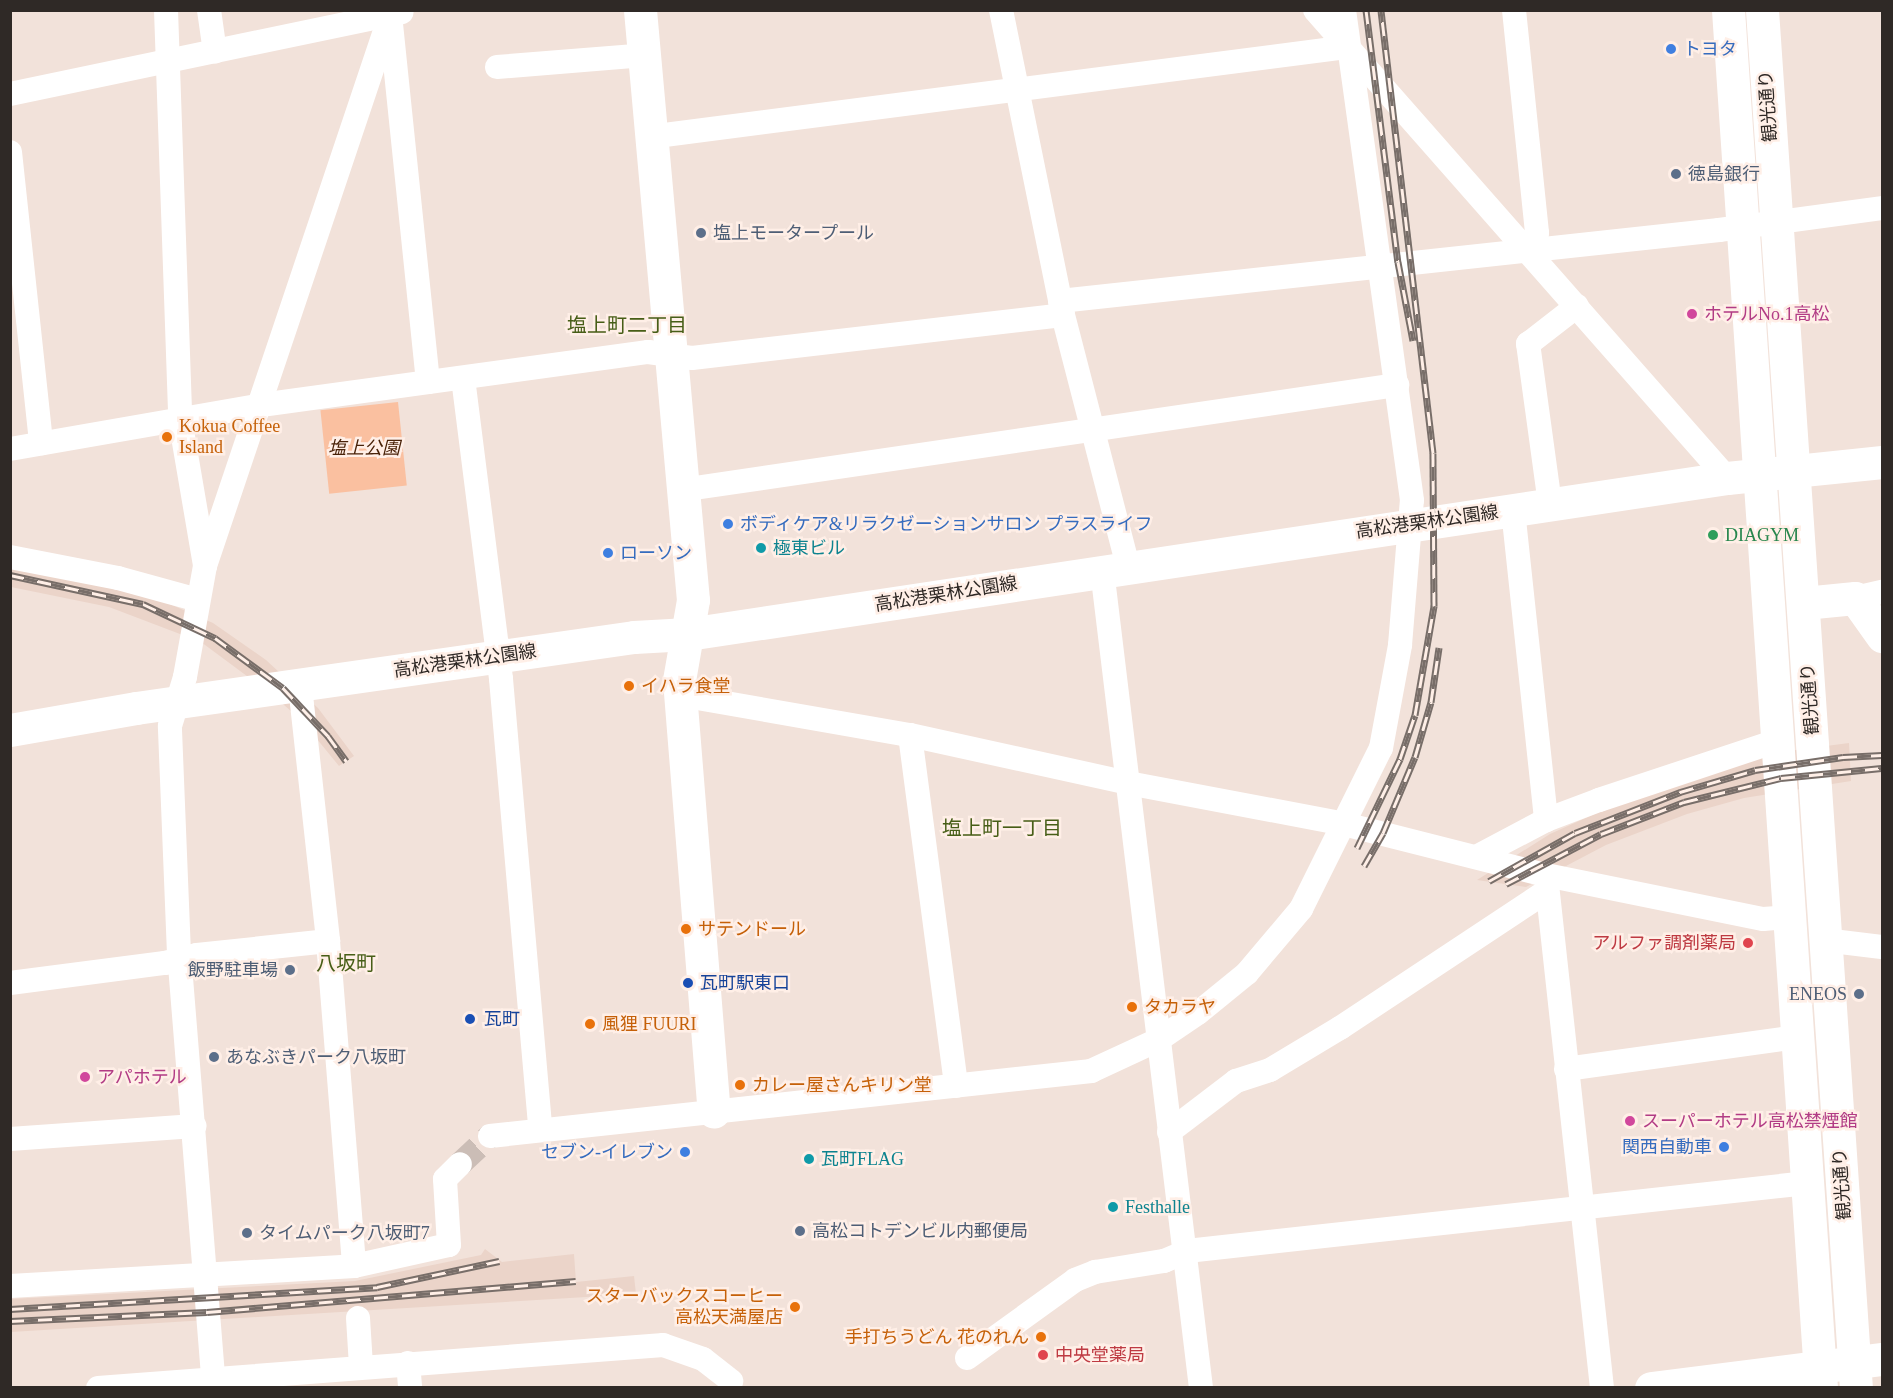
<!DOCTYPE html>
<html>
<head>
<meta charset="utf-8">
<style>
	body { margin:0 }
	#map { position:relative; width:1893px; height:1398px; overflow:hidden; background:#f2e2da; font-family:"Times New Roman","Noto Sans JP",serif }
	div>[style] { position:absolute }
	.built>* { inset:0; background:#ebd4c9 }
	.green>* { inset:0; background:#fac0a0; transform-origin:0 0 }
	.street-tunnel>* { height:24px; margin-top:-12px; transform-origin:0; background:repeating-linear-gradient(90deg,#cbbdb6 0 24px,transparent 0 36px) }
	.street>* { height:24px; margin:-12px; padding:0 12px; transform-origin:12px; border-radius:12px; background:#fff }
	.secondary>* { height:33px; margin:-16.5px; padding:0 16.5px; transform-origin:16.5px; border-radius:16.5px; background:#fff }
	.primary>* { height:33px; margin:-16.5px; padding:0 16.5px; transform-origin:16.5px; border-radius:16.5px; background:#fff }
	.rail>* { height:7px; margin-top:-3.5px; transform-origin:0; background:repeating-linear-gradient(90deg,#ffefe7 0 14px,#786e69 0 28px); box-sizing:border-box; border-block:2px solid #786e69 }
	.dots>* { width:16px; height:16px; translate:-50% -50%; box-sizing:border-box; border:3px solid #ffefe7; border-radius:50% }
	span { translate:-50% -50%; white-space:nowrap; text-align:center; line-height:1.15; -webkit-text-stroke:5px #ffefe7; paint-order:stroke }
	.shop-label { font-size:18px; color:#366cbe }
	.left { translate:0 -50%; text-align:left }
	.right { translate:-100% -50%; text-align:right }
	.street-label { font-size:18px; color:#2f2926 }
	.service-label { font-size:18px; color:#4e5e75 }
	.hotel-label { font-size:18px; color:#b23c85 }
	.food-label { font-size:18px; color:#c56008 }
	.park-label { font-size:18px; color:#492208; font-style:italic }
	.leisure-label { font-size:18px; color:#27864d }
	.culture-label { font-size:18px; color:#0d838f }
	.health-label { font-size:18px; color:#be3a42 }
	.transit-label { font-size:18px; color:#164399 }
	.neighbourhood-label { font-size:20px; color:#475e17 }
	.frame { position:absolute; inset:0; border:12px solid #2f2926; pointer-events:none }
</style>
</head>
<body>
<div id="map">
	<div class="built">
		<div style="clip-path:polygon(10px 564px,147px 594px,213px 623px,266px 660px,318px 708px,354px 756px,339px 766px,303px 722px,274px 696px,201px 642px,109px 607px,11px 587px)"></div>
		<div style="clip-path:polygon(1849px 743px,1851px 781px,1744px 798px,1687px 814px,1606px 845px,1526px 887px,1477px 880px,1550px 834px,1637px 795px,1780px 752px)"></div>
		<div style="clip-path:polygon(485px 1249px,502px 1262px,574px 1254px,576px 1282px,634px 1276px,636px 1294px,11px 1332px,10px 1299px,355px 1281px,481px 1255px)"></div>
	</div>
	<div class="green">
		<div style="left:398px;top:402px;width:84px;height:78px;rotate:84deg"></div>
	</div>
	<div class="street-tunnel">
		<div style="left:460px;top:1164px;width:41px;rotate:-43deg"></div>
	</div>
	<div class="street">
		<div style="left:166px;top:10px;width:409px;rotate:88deg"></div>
		<div style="left:180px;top:419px;width:149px;rotate:80.3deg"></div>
		<div style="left:209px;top:10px;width:42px;rotate:81.9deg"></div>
		<div style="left:1001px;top:10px;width:311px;rotate:78.5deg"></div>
		<div style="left:1063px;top:315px;width:259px;rotate:75.5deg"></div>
		<div style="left:1315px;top:10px;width:624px;rotate:48.64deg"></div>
		<div style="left:1514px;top:10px;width:224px;rotate:84.1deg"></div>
		<div style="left:1537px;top:233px;width:19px;rotate:122deg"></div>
		<div style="left:391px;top:24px;width:360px;rotate:84.1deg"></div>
		<div style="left:497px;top:67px;width:148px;rotate:-4.6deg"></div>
		<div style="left:10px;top:94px;width:400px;rotate:-11.8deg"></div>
		<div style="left:649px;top:137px;width:705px;rotate:-7.34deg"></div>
		<div style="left:10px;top:152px;width:293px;rotate:83.9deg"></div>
		<div style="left:1060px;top:301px;width:663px;rotate:-6.15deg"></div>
		<div style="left:1719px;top:230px;width:164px;rotate:-7.7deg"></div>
		<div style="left:463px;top:378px;width:303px;rotate:82.8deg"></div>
		<div style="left:501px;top:679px;width:451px;rotate:85deg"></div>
		<div style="left:10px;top:449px;width:255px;rotate:-9.9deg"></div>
		<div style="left:261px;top:405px;width:391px;rotate:-7.8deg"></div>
		<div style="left:648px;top:352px;width:44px;rotate:7.8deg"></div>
		<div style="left:692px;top:358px;width:373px;rotate:-6.6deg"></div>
		<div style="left:681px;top:490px;width:724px;rotate:-8.34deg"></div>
		<div style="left:1550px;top:504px;width:162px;rotate:-97.8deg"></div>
		<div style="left:1528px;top:344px;width:62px;rotate:-37.8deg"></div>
		<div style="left:1513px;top:510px;width:312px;rotate:83.9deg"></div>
		<div style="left:10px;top:557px;width:110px;rotate:11deg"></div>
		<div style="left:118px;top:578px;width:83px;rotate:15.4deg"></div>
		<div style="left:1102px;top:570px;width:824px;rotate:83.1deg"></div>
		<div style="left:1855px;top:598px;width:28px;rotate:-13deg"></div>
		<div style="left:300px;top:686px;width:257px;rotate:83.7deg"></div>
		<div style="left:328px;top:941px;width:326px;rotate:85.4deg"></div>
		<div style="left:680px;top:695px;width:233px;rotate:9.9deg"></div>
		<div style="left:910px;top:735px;width:223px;rotate:12.4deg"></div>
		<div style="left:1128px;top:783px;width:220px;rotate:10.7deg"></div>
		<div style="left:1344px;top:824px;width:208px;rotate:14.2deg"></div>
		<div style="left:1546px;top:875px;width:221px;rotate:11.5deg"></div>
		<div style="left:1763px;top:919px;width:28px;rotate:-4deg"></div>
		<div style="left:910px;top:735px;width:354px;rotate:82.5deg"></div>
		<div style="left:1476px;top:857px;width:79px;rotate:-27.9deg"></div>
		<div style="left:1546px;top:820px;width:57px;rotate:-20.7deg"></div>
		<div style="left:1599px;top:800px;width:190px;rotate:-18.4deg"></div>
		<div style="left:1546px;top:875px;width:516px;rotate:83.77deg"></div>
		<div style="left:1824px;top:940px;width:58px;rotate:6.9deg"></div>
		<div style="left:10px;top:983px;width:156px;rotate:-7.4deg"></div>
		<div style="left:165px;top:963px;width:33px;rotate:-14deg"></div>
		<div style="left:197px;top:955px;width:132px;rotate:-6.1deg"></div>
		<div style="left:1566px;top:1069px;width:234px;rotate:-7.9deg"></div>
		<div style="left:1169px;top:1132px;width:84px;rotate:-37.3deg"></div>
		<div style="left:1236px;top:1081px;width:36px;rotate:-18deg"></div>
		<div style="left:1270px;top:1070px;width:82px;rotate:-31deg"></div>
		<div style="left:1340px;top:1028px;width:248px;rotate:-33.5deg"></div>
		<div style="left:490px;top:1136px;width:605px;rotate:-6.17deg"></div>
		<div style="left:1091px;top:1071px;width:74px;rotate:-24.8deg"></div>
		<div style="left:1158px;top:1040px;width:48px;rotate:-34deg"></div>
		<div style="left:1198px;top:1013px;width:63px;rotate:-39.2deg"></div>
		<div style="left:1247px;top:973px;width:84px;rotate:-49.8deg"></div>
		<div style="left:1301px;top:909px;width:180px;rotate:-63.6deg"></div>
		<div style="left:1381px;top:748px;width:105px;rotate:-79.5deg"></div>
		<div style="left:1400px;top:645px;width:145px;rotate:-85.3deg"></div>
		<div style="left:1412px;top:500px;width:495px;rotate:-97.9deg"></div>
		<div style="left:10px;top:1139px;width:185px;rotate:-4deg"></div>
		<div style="left:10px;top:1286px;width:345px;rotate:-3.3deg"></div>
		<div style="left:354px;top:1266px;width:97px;rotate:-12.5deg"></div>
		<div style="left:449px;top:1245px;width:66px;rotate:-93.5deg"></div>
		<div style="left:445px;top:1179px;width:21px;rotate:-45deg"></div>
		<div style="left:358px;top:1318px;width:48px;rotate:86.4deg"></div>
		<div style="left:967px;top:1358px;width:133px;rotate:-35.8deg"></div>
		<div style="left:1075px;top:1280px;width:22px;rotate:-22deg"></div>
		<div style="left:1095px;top:1272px;width:70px;rotate:-9.1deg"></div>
		<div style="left:1164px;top:1261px;width:25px;rotate:-23deg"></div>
		<div style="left:1187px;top:1251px;width:624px;rotate:-6.26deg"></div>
		<div style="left:408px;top:1363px;width:25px;rotate:85deg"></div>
		<div style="left:98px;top:1388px;width:567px;rotate:-4.35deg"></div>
		<div style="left:663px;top:1345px;width:42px;rotate:19.3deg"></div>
		<div style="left:703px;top:1359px;width:36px;rotate:38deg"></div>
		<div style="left:214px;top:1388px;width:435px;rotate:-94.6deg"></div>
		<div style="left:179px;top:954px;width:228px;rotate:-92.3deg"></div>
		<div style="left:170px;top:726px;width:51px;rotate:-73deg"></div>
		<div style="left:185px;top:677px;width:113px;rotate:-79.8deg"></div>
		<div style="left:205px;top:566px;width:587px;rotate:-71.41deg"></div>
	</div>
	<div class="secondary">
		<div style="left:640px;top:10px;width:592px;rotate:84.87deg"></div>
		<div style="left:693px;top:600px;width:81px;rotate:99.9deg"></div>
		<div style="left:679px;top:680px;width:433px;rotate:85.4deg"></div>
		<div style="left:1804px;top:603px;width:51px;rotate:-5.6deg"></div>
		<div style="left:1855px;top:598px;width:47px;rotate:54.6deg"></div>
		<div style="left:10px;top:730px;width:128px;rotate:-9.9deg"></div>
		<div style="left:136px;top:708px;width:503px;rotate:-8.11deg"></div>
		<div style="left:634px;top:637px;width:54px;rotate:-3.2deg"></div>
		<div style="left:688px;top:634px;width:1051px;rotate:-8.54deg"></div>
		<div style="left:1727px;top:478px;width:156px;rotate:-5.9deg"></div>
		<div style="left:1651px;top:1388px;width:233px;rotate:-7.2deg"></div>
	</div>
	<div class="primary">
		<div style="left:1728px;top:10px;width:1381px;rotate:86.14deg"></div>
		<div style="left:1762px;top:10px;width:1381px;rotate:86.1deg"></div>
	</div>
	<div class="rail">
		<div style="left:1366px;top:10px;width:254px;rotate:82.8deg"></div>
		<div style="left:1398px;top:262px;width:80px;rotate:79.2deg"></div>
		<div style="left:10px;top:575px;width:136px;rotate:12.3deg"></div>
		<div style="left:143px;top:604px;width:80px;rotate:25.3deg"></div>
		<div style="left:215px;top:638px;width:84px;rotate:36.3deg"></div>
		<div style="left:283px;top:688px;width:66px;rotate:46.8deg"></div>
		<div style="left:328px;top:736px;width:31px;rotate:54deg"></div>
		<div style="left:1357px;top:848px;width:99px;rotate:-64.2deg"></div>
		<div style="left:1400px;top:759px;width:46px;rotate:-71.2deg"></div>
		<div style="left:1415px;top:715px;width:111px;rotate:-80.1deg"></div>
		<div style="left:1434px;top:606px;width:153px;rotate:-90.4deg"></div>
		<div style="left:1433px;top:453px;width:446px;rotate:-96.7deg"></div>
		<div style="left:1364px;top:866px;width:38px;rotate:-60deg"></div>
		<div style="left:1383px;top:833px;width:82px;rotate:-67.2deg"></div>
		<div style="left:1415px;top:757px;width:57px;rotate:-73.8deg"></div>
		<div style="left:1431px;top:702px;width:55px;rotate:-81.6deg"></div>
		<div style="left:1489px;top:881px;width:98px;rotate:-29.2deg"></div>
		<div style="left:1575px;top:833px;width:113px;rotate:-21.3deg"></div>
		<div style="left:1680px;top:792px;width:78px;rotate:-16.3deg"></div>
		<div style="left:1755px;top:770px;width:89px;rotate:-8.4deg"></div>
		<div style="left:1843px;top:757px;width:39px;rotate:-3deg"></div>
		<div style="left:1506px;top:884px;width:107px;rotate:-27.8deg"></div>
		<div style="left:1601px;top:834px;width:89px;rotate:-21.1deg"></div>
		<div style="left:1684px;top:802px;width:100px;rotate:-13.9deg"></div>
		<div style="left:1781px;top:778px;width:101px;rotate:-5.7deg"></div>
		<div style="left:10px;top:1309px;width:368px;rotate:-3.4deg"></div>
		<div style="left:377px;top:1287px;width:125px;rotate:-12deg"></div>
		<div style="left:10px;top:1321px;width:197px;rotate:-2.6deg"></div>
		<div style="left:207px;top:1312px;width:370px;rotate:-4.8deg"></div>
	</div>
	<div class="dots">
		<div style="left:1671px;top:49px;background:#3f7fe0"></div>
		<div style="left:1676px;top:174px;background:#5c6f8a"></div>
		<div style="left:701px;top:233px;background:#5c6f8a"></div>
		<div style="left:1692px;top:314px;background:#d1479c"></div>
		<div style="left:167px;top:437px;background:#e8710a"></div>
		<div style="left:728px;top:524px;background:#3f7fe0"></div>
		<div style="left:1713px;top:535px;background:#2e9e5b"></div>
		<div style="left:761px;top:548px;background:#0f9aa8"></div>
		<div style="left:608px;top:553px;background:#3f7fe0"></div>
		<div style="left:629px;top:686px;background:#e8710a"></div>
		<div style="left:686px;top:929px;background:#e8710a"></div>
		<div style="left:1748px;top:943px;background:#e0444e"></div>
		<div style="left:290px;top:970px;background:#5c6f8a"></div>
		<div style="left:688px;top:983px;background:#1a4fb4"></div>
		<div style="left:1859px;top:994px;background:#5c6f8a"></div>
		<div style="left:1132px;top:1007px;background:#e8710a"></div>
		<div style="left:470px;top:1019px;background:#1a4fb4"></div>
		<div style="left:590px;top:1024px;background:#e8710a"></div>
		<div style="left:214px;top:1057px;background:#5c6f8a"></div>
		<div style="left:85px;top:1077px;background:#d1479c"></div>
		<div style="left:740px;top:1085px;background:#e8710a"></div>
		<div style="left:1630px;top:1121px;background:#d1479c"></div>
		<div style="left:1724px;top:1147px;background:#3f7fe0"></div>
		<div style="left:685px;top:1152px;background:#3f7fe0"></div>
		<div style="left:809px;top:1159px;background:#0f9aa8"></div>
		<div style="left:1113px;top:1207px;background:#0f9aa8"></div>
		<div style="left:800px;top:1231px;background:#5c6f8a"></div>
		<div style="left:247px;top:1233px;background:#5c6f8a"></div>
		<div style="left:795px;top:1307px;background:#e8710a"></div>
		<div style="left:1041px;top:1337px;background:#e8710a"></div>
		<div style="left:1043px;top:1355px;background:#e0444e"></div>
	</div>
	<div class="shop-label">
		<span class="left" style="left:1683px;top:49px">トヨタ</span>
		<span class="left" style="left:740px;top:524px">ボディケア&amp;リラクゼーションサロン プラスライフ</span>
		<span class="left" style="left:620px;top:553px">ローソン</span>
		<span class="right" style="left:1712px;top:1147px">関西自動車</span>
		<span class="right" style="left:673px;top:1152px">セブン-イレブン</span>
	</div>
	<div class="street-label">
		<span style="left:1768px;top:106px;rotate:-94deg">観光通り</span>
		<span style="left:1427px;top:522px;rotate:-8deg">高松港栗林公園線</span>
		<span style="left:946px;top:594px;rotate:-9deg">高松港栗林公園線</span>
		<span style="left:465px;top:661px;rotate:-8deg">高松港栗林公園線</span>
		<span style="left:1810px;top:699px;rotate:-94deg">観光通り</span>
		<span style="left:1842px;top:1184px;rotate:-94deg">観光通り</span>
	</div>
	<div class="service-label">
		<span class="left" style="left:1688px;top:174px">徳島銀行</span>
		<span class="left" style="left:713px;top:233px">塩上モータープール</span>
		<span class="right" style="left:278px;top:970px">飯野駐車場</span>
		<span class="right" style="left:1847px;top:994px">ENEOS</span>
		<span class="left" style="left:226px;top:1057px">あなぶきパーク八坂町</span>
		<span class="left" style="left:812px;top:1231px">高松コトデンビル内郵便局</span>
		<span class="left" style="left:259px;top:1233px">タイムパーク八坂町7</span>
	</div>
	<div class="hotel-label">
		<span class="left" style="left:1704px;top:314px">ホテルNo.1高松</span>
		<span class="left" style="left:97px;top:1077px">アパホテル</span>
		<span class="left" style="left:1642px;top:1121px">スーパーホテル高松禁煙館</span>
	</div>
	<div class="food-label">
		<span class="left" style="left:179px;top:437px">Kokua Coffee<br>Island</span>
		<span class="left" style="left:641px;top:686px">イハラ食堂</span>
		<span class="left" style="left:698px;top:929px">サテンドール</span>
		<span class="left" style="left:1144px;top:1007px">タカラヤ</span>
		<span class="left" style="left:602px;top:1024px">風狸 FUURI</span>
		<span class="left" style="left:752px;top:1085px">カレー屋さんキリン堂</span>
		<span class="right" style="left:783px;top:1307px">スターバックスコーヒー<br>高松天満屋店</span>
		<span class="right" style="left:1029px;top:1337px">手打ちうどん 花のれん</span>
	</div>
	<div class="park-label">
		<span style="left:364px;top:448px">塩上公園</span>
	</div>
	<div class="leisure-label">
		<span class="left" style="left:1725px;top:535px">DIAGYM</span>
	</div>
	<div class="culture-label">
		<span class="left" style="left:773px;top:548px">極東ビル</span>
		<span class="left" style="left:821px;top:1159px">瓦町FLAG</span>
		<span class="left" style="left:1125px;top:1207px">Festhalle</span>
	</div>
	<div class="health-label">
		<span class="right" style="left:1736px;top:943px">アルファ調剤薬局</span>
		<span class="left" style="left:1055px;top:1355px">中央堂薬局</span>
	</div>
	<div class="transit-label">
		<span class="left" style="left:700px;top:983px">瓦町駅東口</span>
		<span class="left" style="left:484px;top:1019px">瓦町</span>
	</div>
	<div class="neighbourhood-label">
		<span style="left:627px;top:325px">塩上町二丁目</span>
		<span style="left:1002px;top:828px">塩上町一丁目</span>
		<span style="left:346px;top:963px">八坂町</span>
	</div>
	<div class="frame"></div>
</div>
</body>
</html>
